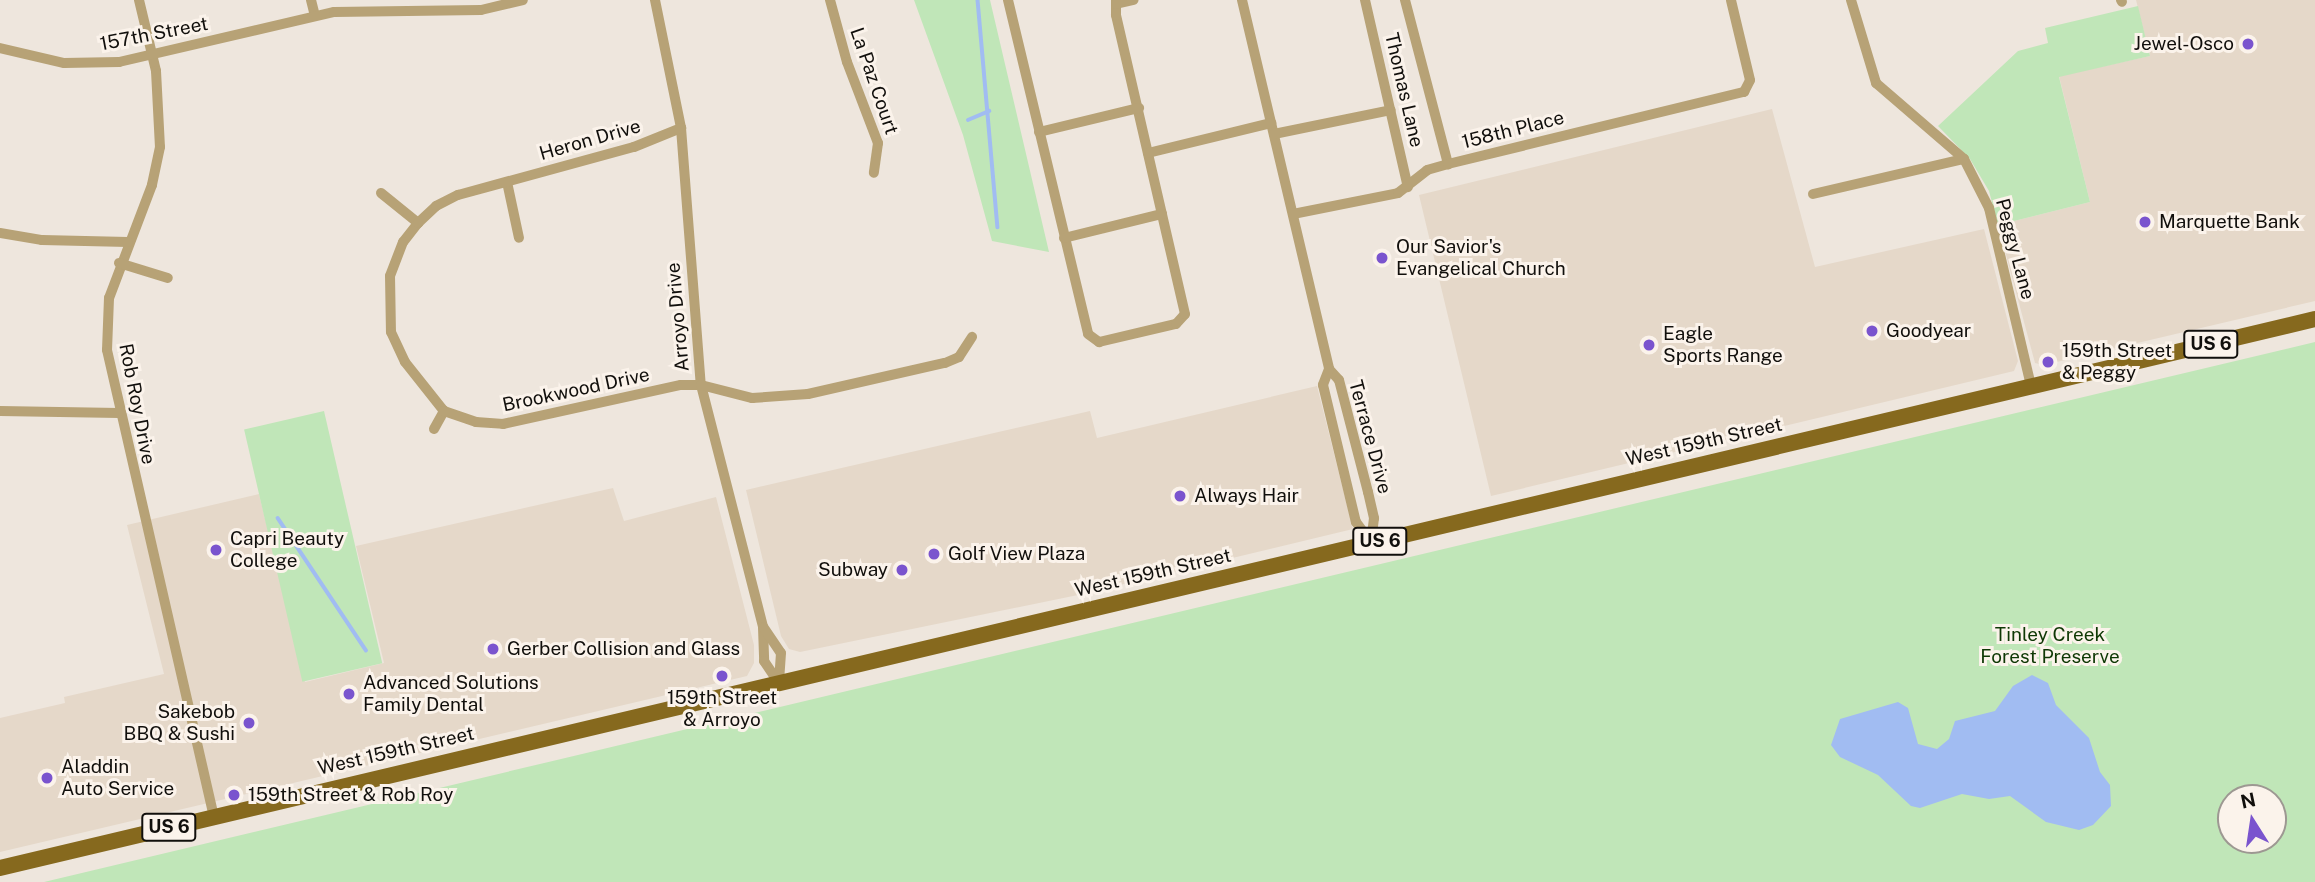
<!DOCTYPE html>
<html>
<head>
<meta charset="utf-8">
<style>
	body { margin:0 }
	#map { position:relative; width:2315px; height:882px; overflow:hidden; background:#eee6dd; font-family:"Public Sans",sans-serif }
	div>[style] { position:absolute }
	.built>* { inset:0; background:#e5d8c9 }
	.green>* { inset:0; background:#c0e6b8; transform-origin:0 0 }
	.water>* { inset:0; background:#a1bcf2 }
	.stream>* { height:3.5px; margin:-1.75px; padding:0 1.75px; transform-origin:1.75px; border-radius:1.75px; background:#a1bcf2 }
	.minor>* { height:10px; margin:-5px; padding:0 5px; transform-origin:5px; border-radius:5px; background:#b7a276 }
	.primary>* { height:16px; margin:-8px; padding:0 8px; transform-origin:8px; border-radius:8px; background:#86691e }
	.dots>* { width:19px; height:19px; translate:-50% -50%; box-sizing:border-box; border:4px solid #fbf3eb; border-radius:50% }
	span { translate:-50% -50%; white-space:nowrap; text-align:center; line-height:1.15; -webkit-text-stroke:6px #fbf3eb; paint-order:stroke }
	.shield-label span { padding:2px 5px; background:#fbf3eb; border:2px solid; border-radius:5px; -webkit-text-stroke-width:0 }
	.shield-label { font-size:18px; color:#110f0c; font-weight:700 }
	.street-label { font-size:19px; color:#110f0c }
	.poi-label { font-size:19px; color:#110f0c }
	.right { translate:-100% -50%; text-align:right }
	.left { translate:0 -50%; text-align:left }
	.park-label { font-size:19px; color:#0e3804 }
	.north { position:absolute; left:2217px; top:784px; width:70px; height:70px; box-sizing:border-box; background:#fbf3eb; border:2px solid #9d9892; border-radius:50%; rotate:348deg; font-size:19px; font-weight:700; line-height:28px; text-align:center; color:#110f0c }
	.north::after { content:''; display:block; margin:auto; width:24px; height:32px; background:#7a54ce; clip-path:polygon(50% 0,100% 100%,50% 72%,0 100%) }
</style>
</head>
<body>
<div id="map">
	<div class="built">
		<div style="clip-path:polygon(2136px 0,2315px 0,2315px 301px,2044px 365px,2035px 363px,1998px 225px,2090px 202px,2059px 76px,2150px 56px)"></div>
		<div style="clip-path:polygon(1772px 109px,1815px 267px,1984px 229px,2018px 361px,2014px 371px,1491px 496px,1419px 195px)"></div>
		<div style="clip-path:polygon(1317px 386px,1353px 529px,1078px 595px,800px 652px,789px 649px,781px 636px,746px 490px,1090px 411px,1097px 438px)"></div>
		<div style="clip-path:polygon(613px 488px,624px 521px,716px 497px,754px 645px,754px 663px,747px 676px,0 852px,0 718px,65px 703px,64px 697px,164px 674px,127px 525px,259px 494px,305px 682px,384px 663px,356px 546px)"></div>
	</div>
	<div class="green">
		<div style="clip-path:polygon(914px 0,990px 0,1049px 252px,992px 241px,963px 135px)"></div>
		<div style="clip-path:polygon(2138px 6px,2150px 56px,2059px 77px,2090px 202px,1998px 225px,1989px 191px,1970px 159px,1938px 126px,2018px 51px,2048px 43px,2045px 28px)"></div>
		<div style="clip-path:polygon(evenodd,2315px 342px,2315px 882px,44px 882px,1490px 538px,2315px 342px,2231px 798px,2273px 798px,2273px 840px,2231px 840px,2231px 798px)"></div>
		<div style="left:324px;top:411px;width:259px;height:82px;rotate:77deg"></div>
	</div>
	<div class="water">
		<div style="clip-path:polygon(2032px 675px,2048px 683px,2056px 705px,2089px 738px,2100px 772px,2110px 785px,2111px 806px,2093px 825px,2079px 830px,2046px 822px,2010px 796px,1989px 799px,1962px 794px,1920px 808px,1911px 806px,1878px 775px,1840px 757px,1831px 745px,1840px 719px,1898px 702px,1908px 708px,1918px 744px,1937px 749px,1949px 739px,1955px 721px,1995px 711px,2013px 686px)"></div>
	</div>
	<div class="stream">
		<div style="left:978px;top:0;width:228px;rotate:85deg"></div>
		<div style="left:968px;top:120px;width:23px;rotate:-23deg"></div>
		<div style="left:278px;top:518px;width:159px;rotate:56.3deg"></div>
	</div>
	<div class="minor">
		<div style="left:139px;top:0;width:73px;rotate:76.5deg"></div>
		<div style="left:156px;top:71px;width:76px;rotate:87deg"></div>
		<div style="left:160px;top:147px;width:39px;rotate:102deg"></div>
		<div style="left:152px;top:185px;width:121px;rotate:110.8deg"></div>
		<div style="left:109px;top:298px;width:52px;rotate:92.2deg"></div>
		<div style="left:107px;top:350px;width:478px;rotate:77.1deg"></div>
		<div style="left:311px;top:0;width:16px;rotate:76deg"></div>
		<div style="left:655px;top:0;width:131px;rotate:78.5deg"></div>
		<div style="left:681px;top:128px;width:258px;rotate:85.6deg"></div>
		<div style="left:701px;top:385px;width:250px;rotate:75.6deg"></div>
		<div style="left:763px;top:627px;width:34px;rotate:88deg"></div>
		<div style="left:764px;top:661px;width:27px;rotate:56deg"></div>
		<div style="left:830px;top:0;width:64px;rotate:74.7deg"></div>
		<div style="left:847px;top:62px;width:87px;rotate:69.1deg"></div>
		<div style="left:878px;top:143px;width:30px;rotate:98deg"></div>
		<div style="left:1008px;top:0;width:343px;rotate:76.5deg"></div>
		<div style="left:1088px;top:334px;width:14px;rotate:36deg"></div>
		<div style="left:1099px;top:342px;width:79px;rotate:-13.2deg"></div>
		<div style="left:1176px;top:324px;width:13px;rotate:-48deg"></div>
		<div style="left:1185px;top:314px;width:307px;rotate:-103deg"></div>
		<div style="left:1116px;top:15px;width:15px;rotate:-90deg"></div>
		<div style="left:1242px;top:0;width:379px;rotate:76.7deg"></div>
		<div style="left:1329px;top:369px;width:15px;rotate:48deg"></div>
		<div style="left:1339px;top:380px;width:116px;rotate:75.5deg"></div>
		<div style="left:1368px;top:492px;width:27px;rotate:77deg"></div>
		<div style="left:1374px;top:518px;width:25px;rotate:97deg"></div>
		<div style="left:1365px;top:0;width:192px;rotate:77.1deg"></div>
		<div style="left:1405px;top:0;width:170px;rotate:75.3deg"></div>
		<div style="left:1851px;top:0;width:87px;rotate:73.2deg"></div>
		<div style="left:1876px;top:83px;width:116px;rotate:40.8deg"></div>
		<div style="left:1964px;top:159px;width:55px;rotate:63deg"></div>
		<div style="left:1989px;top:208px;width:183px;rotate:76.7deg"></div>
		<div style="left:2121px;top:0;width:2px;rotate:63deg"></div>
		<div style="left:1116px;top:4px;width:18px;rotate:-13deg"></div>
		<div style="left:0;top:48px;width:66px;rotate:13.2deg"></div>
		<div style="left:64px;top:63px;width:55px;rotate:-1deg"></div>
		<div style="left:119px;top:62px;width:221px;rotate:-13.1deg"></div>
		<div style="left:334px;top:12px;width:147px;rotate:-0.8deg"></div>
		<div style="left:481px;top:10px;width:43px;rotate:-13.4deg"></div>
		<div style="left:1039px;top:132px;width:103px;rotate:-13.5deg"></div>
		<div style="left:1274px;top:134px;width:119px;rotate:-11.6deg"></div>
		<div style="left:1148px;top:153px;width:127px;rotate:-13.7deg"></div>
		<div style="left:507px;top:182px;width:57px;rotate:77.9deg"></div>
		<div style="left:381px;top:193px;width:48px;rotate:39deg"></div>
		<div style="left:418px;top:223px;width:24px;rotate:128deg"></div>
		<div style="left:403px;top:242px;width:36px;rotate:111deg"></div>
		<div style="left:390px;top:276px;width:56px;rotate:89deg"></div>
		<div style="left:391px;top:332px;width:33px;rotate:65deg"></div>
		<div style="left:405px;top:362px;width:63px;rotate:51.5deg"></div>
		<div style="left:1813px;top:194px;width:155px;rotate:-13.1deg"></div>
		<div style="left:1293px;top:214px;width:107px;rotate:-11.3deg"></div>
		<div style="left:1398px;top:193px;width:37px;rotate:-38deg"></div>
		<div style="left:1427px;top:170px;width:22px;rotate:-16deg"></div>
		<div style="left:1448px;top:164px;width:305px;rotate:-13.7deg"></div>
		<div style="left:1744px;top:92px;width:13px;rotate:-63deg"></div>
		<div style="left:1750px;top:80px;width:82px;rotate:-103.4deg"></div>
		<div style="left:418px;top:223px;width:25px;rotate:-43deg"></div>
		<div style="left:436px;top:206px;width:25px;rotate:-27deg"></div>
		<div style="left:458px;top:195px;width:182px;rotate:-15.3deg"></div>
		<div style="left:634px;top:147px;width:51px;rotate:-22deg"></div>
		<div style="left:0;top:233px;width:43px;rotate:9.5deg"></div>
		<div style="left:42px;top:240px;width:86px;rotate:1.3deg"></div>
		<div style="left:1064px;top:238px;width:101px;rotate:-13.8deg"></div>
		<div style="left:119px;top:263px;width:51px;rotate:17deg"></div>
		<div style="left:1329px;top:369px;width:17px;rotate:111deg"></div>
		<div style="left:1323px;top:385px;width:141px;rotate:76.5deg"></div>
		<div style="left:1356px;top:522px;width:26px;rotate:54deg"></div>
		<div style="left:0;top:411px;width:119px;rotate:1deg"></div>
		<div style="left:434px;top:429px;width:21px;rotate:-61deg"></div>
		<div style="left:444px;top:411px;width:34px;rotate:19deg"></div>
		<div style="left:476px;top:422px;width:27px;rotate:4deg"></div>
		<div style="left:503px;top:424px;width:182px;rotate:-12.4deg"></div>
		<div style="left:681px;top:385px;width:20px"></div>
		<div style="left:701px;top:385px;width:53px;rotate:14.3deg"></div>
		<div style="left:752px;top:398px;width:56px;rotate:-4.1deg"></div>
		<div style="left:808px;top:394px;width:140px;rotate:-12.8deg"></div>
		<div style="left:945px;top:363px;width:15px;rotate:-23deg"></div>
		<div style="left:959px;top:357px;width:24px;rotate:-57deg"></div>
		<div style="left:764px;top:628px;width:30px;rotate:56deg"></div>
		<div style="left:781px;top:653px;width:30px;rotate:94deg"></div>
	</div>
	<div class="primary">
		<div style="left:0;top:868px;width:2379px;rotate:-13.34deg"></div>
	</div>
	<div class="dots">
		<div style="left:2248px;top:44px;background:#7a54ce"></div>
		<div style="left:2145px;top:222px;background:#7a54ce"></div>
		<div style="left:1382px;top:258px;background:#7a54ce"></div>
		<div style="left:1872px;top:331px;background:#7a54ce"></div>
		<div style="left:1649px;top:345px;background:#7a54ce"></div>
		<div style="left:2048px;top:362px;background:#7a54ce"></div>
		<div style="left:1180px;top:496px;background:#7a54ce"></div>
		<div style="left:216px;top:550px;background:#7a54ce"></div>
		<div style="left:934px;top:554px;background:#7a54ce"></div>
		<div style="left:902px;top:570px;background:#7a54ce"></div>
		<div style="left:493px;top:649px;background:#7a54ce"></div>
		<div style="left:722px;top:676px;background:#7a54ce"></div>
		<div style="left:349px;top:694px;background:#7a54ce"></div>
		<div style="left:249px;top:723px;background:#7a54ce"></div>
		<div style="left:47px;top:778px;background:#7a54ce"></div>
		<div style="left:234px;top:795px;background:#7a54ce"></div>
	</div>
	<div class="shield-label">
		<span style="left:2211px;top:344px">US 6</span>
		<span style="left:1380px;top:541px">US 6</span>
		<span style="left:169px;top:827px">US 6</span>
	</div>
	<div class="street-label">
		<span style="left:154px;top:34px;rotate:-11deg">157th Street</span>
		<span style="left:874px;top:81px;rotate:71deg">La Paz Court</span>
		<span style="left:1404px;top:90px;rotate:77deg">Thomas Lane</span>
		<span style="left:1513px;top:130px;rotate:-14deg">158th Place</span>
		<span style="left:590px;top:140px;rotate:-16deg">Heron Drive</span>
		<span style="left:2015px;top:249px;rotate:75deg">Peggy Lane</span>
		<span style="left:678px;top:317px;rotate:-95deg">Arroyo Drive</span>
		<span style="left:576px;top:390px;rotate:-12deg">Brookwood Drive</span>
		<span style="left:137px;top:404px;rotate:79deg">Rob Roy Drive</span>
		<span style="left:1370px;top:437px;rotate:75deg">Terrace Drive</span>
		<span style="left:1704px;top:442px;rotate:-13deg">West 159th Street</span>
		<span style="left:1153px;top:573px;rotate:-13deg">West 159th Street</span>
		<span style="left:396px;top:751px;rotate:-13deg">West 159th Street</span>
	</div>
	<div class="poi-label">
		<span class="right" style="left:2234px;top:44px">Jewel-Osco</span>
		<span class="left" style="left:2159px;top:222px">Marquette Bank</span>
		<span class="left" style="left:1396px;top:258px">Our Savior's<br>Evangelical Church</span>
		<span class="left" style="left:1886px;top:331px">Goodyear</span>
		<span class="left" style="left:1663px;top:345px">Eagle<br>Sports Range</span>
		<span class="left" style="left:2062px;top:362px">159th Street<br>&amp; Peggy</span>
		<span class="left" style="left:1194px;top:496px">Always Hair</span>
		<span class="left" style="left:230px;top:550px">Capri Beauty<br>College</span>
		<span class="left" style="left:948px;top:554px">Golf View Plaza</span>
		<span class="right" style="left:888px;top:570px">Subway</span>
		<span class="left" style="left:507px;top:649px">Gerber Collision and Glass</span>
		<span class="left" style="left:363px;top:694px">Advanced Solutions<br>Family Dental</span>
		<span style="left:722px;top:709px">159th Street<br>&amp; Arroyo</span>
		<span class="right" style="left:235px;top:723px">Sakebob<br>BBQ &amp; Sushi</span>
		<span class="left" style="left:61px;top:778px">Aladdin<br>Auto Service</span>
		<span class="left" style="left:248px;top:795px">159th Street &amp; Rob Roy</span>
	</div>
	<div class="park-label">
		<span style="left:2050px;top:646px">Tinley Creek<br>Forest Preserve</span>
	</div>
	<div class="north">N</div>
</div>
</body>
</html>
